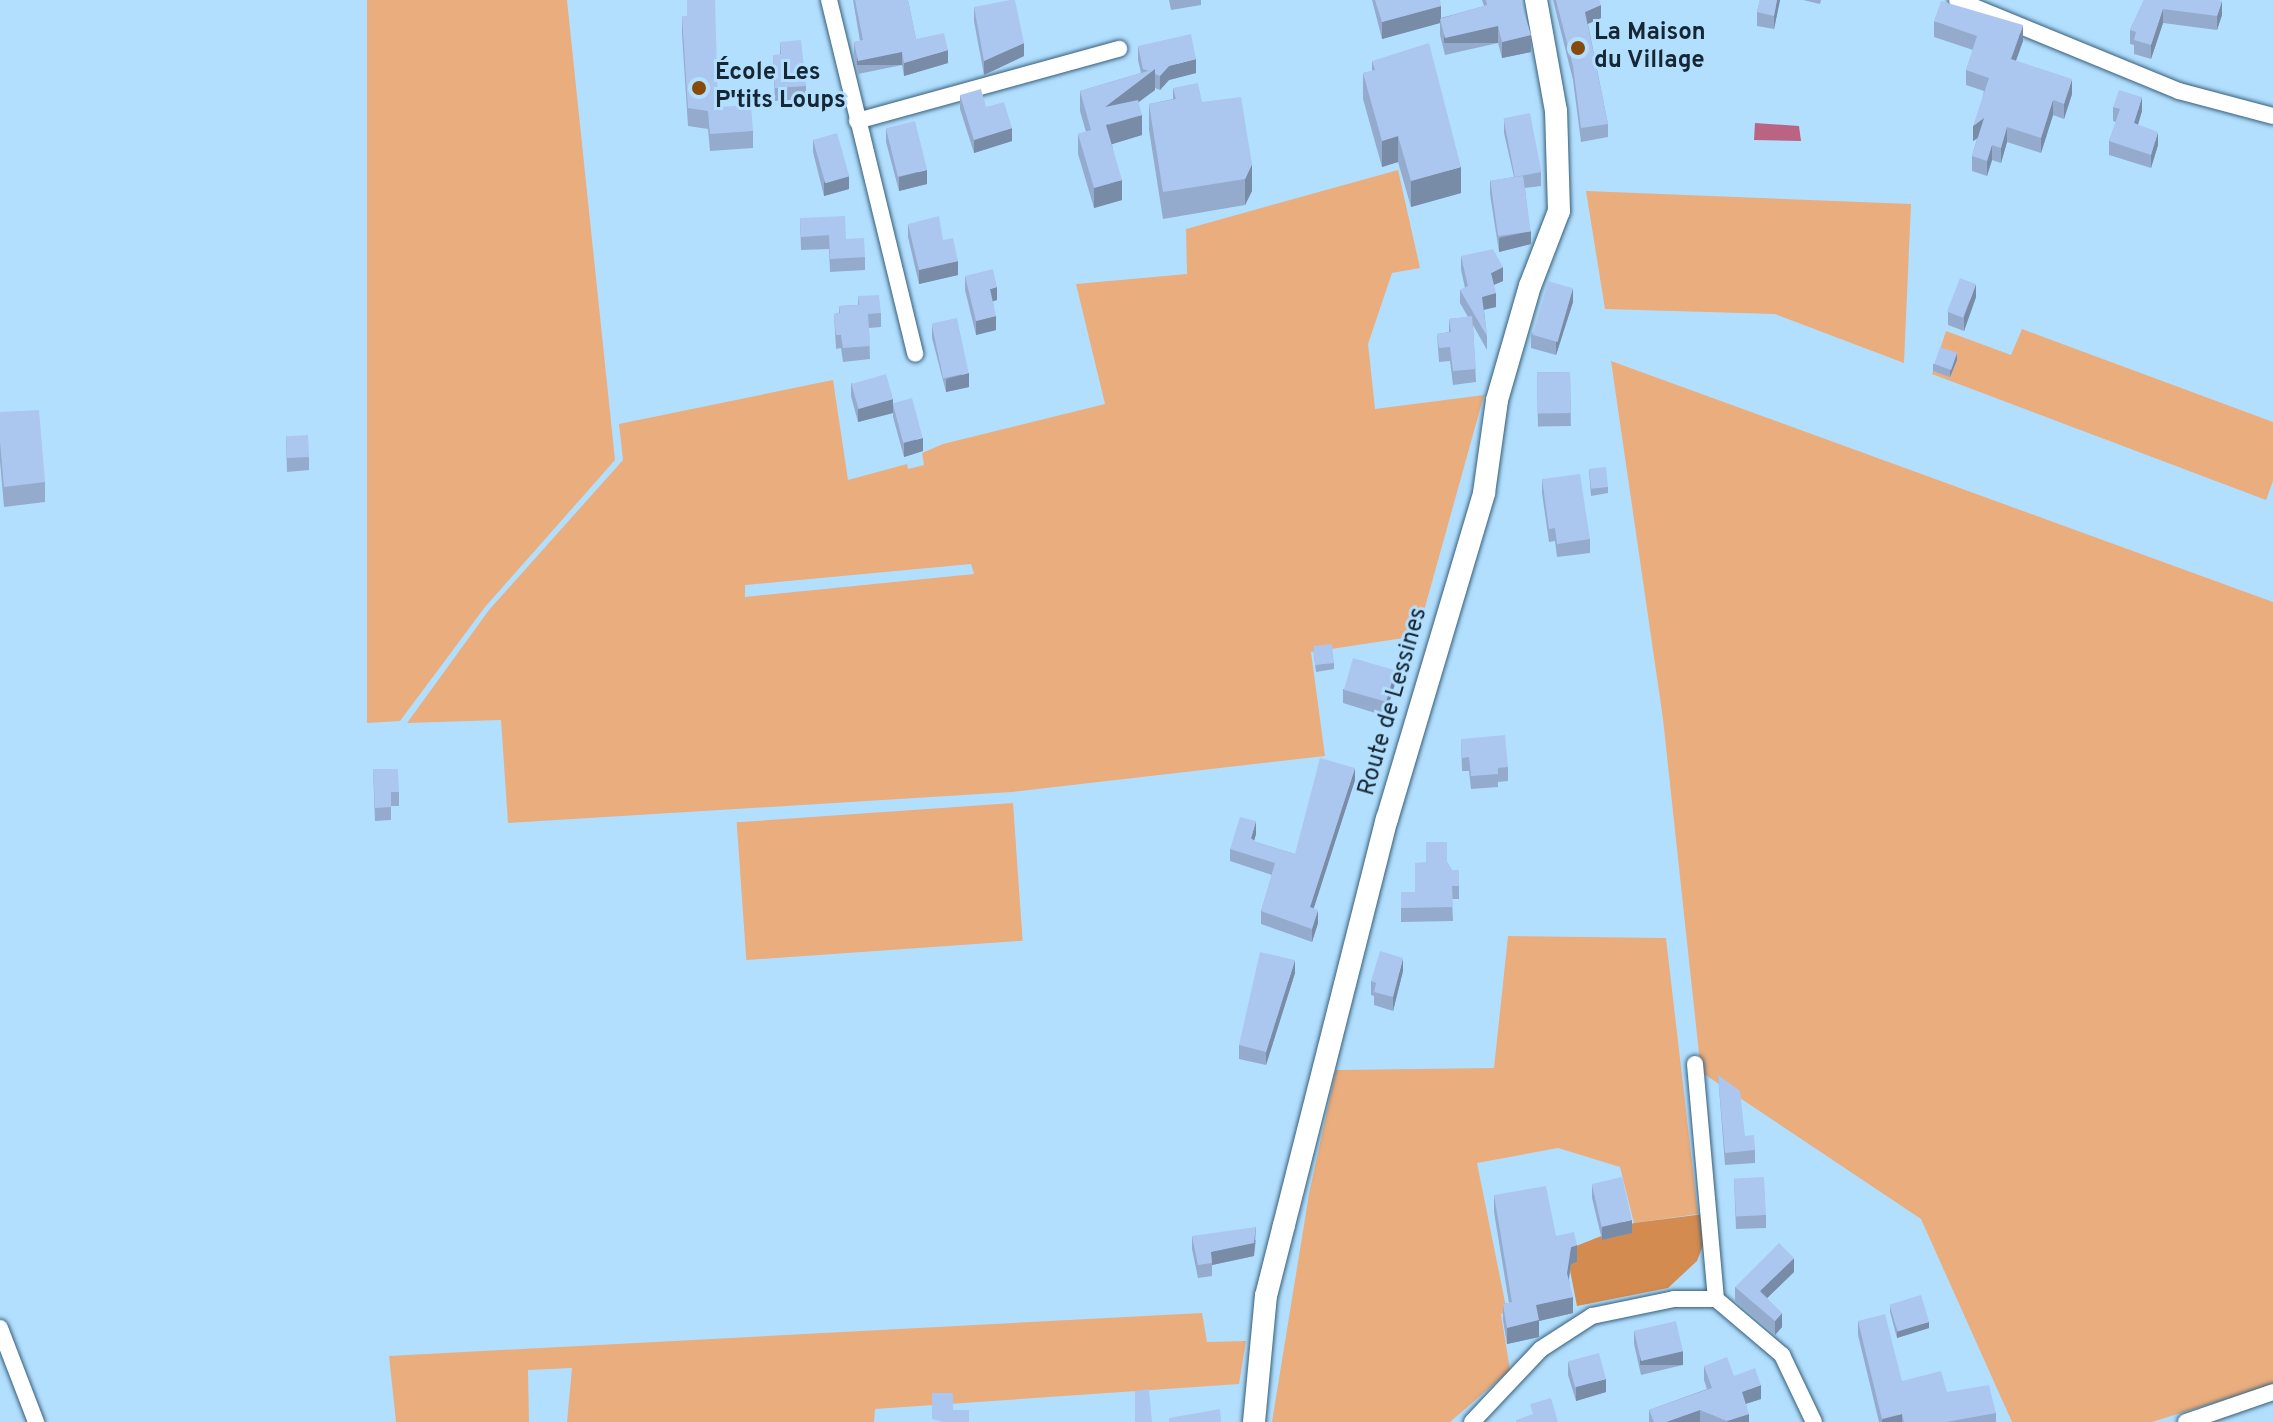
<!DOCTYPE html>
<html>
<head>
<meta charset="utf-8">
<style>
	body { margin:0 }
	#map { position:relative; width:2273px; height:1422px; overflow:hidden; background:#b3dfff; font-family:Overpass,sans-serif }
	div>[style] { position:absolute }
	.green>* { inset:0; background:#eaad7e; transform-origin:0 0 }
	.forest>* { inset:0; background:#d48b4f }
	.water>* { inset:0; background:#ba6382 }
	.roads { filter:drop-shadow(0 0 2px #365f7a) drop-shadow(0 0 2px #365f7a) }
	.minor>* { height:16px; margin:-8px; padding:0 8px; transform-origin:8px; border-radius:8px; background:#fff }
	.secondary>* { height:22px; margin:-11px; padding:0 11px; transform-origin:11px; border-radius:11px; background:#fff }
	.wall>* { inset:0; background:#94abce; transform-origin:0 0 }
	.shaded-wall>* { inset:0; background:#788ba7; transform-origin:0 0 }
	.building>* { inset:0; background:#acc7ef; transform-origin:0 0 }
	.dots>* { width:22px; height:22px; translate:-50% -50%; box-sizing:border-box; border:4px solid #b3dfff; border-radius:50% }
	span { translate:-50% -50%; white-space:nowrap; text-align:center; line-height:1.15; -webkit-text-stroke:6px #b3dfff; paint-order:stroke }
	.poi-label { font-size:24px; color:#162733; font-weight:700 }
	.left { translate:0 -50%; text-align:left }
	.street-label { font-size:24px; color:#162733 }
</style>
</head>
<body>
<div id="map">
	<div class="green">
		<div style="clip-path:polygon(367px 0,567px 0,615px 460px,485px 607px,400px 721px,367px 723px)"></div>
		<div style="clip-path:polygon(evenodd,1398px 170px,1420px 268px,1392px 273px,1368px 344px,1375px 409px,1484px 395px,1417px 636px,1311px 652px,1325px 756px,1012px 792px,508px 823px,501px 720px,407px 723px,489px 610px,623px 460px,619px 424px,833px 380px,848px 480px,907px 464px,908px 469px,924px 465px,922px 453px,943px 444px,1105px 404px,1076px 284px,1187px 274px,1186px 229px,1398px 170px,971px 564px,974px 574px,745px 597px,745px 585px,971px 564px)"></div>
		<div style="clip-path:polygon(1586px 191px,1911px 204px,1904px 363px,1775px 314px,1605px 309px)"></div>
		<div style="clip-path:polygon(2022px 329px,2273px 422px,2273px 481px,2266px 500px,1932px 374px,1946px 331px,2011px 355px)"></div>
		<div style="clip-path:polygon(1611px 361px,2273px 602px,2273px 1384px,2152px 1422px,2012px 1422px,1921px 1219px,1701px 1072px,1663px 719px)"></div>
		<div style="left:1013px;top:803px;width:138px;height:277px;rotate:86deg"></div>
		<div style="clip-path:polygon(1508px 936px,1666px 938px,1698px 1214px,1634px 1223px,1620px 1167px,1558px 1148px,1477px 1163px,1507px 1312px,1501px 1314px,1510px 1370px,1450px 1422px,1272px 1422px,1309px 1194px,1336px 1070px,1494px 1068px)"></div>
		<div style="clip-path:polygon(1202px 1313px,1207px 1342px,1246px 1341px,1239px 1384px,875px 1409px,874px 1422px,567px 1422px,572px 1368px,528px 1370px,529px 1422px,396px 1422px,389px 1356px)"></div>
	</div>
	<div class="forest">
		<div style="clip-path:polygon(1704px 1214px,1705px 1240px,1697px 1261px,1668px 1288px,1577px 1306px,1566px 1250px,1634px 1223px)"></div>
	</div>
	<div class="water">
		<div style="clip-path:polygon(1755px 123px,1799px 126px,1801px 141px,1754px 140px)"></div>
	</div>
	<div class="roads">
		<div class="minor">
			<div style="left:829px;top:0;width:364px;rotate:76.3deg"></div>
			<div style="left:1957px;top:0;width:240px;rotate:22.3deg"></div>
			<div style="left:2179px;top:91px;width:97px;rotate:14.9deg"></div>
			<div style="left:857px;top:121px;width:272px;rotate:-15.4deg"></div>
			<div style="left:1695px;top:1064px;width:236px;rotate:84.9deg"></div>
			<div style="left:1716px;top:1299px;width:87px;rotate:40.3deg"></div>
			<div style="left:1782px;top:1355px;width:74px;rotate:64.5deg"></div>
			<div style="left:0;top:1328px;width:101px;rotate:69deg"></div>
			<div style="left:1472px;top:1422px;width:100px;rotate:-46.6deg"></div>
			<div style="left:1541px;top:1349px;width:61px;rotate:-32.9deg"></div>
			<div style="left:1592px;top:1316px;width:84px;rotate:-11.7deg"></div>
			<div style="left:1674px;top:1299px;width:42px"></div>
			<div style="left:2186px;top:1422px;width:92px;rotate:-19deg"></div>
		</div>
		<div class="secondary">
			<div style="left:1254px;top:1422px;width:127px;rotate:-84.6deg"></div>
			<div style="left:1266px;top:1296px;width:73px;rotate:-75.8deg"></div>
			<div style="left:1284px;top:1225px;width:419px;rotate:-75.8deg"></div>
			<div style="left:1387px;top:819px;width:340px;rotate:-73.4deg"></div>
			<div style="left:1484px;top:493px;width:94px;rotate:-82deg"></div>
			<div style="left:1497px;top:400px;width:119px;rotate:-73.9deg"></div>
			<div style="left:1530px;top:286px;width:80px;rotate:-68.9deg"></div>
			<div style="left:1559px;top:211px;width:100px;rotate:-91.7deg"></div>
			<div style="left:1556px;top:111px;width:113px;rotate:-100.2deg"></div>
		</div>
	</div>
	<div class="wall">
		<div style="clip-path:polygon(853px 0,908px 0,916px 39px,948px 63px,904px 76px,902px 65px,858px 74px,854px 55px,854px 42px,860px 41px)"></div>
		<div style="clip-path:polygon(1169px 0,1201px 0,1201px 5px,1171px 10px)"></div>
		<div style="clip-path:polygon(1372px 0,1440px 0,1441px 18px,1484px 6px,1482px 0,1520px 0,1531px 52px,1502px 58px,1498px 43px,1445px 55px,1440px 35px,1440px 23px,1382px 39px)"></div>
		<div style="clip-path:polygon(1553px 0,1599px 0,1601px 18px,1588px 24px,1608px 124px,1608px 137px,1581px 142px,1573px 80px)"></div>
		<div style="clip-path:polygon(1760px 0,1780px 0,1774px 29px,1757px 26px,1757px 12px)"></div>
		<div style="clip-path:polygon(1803px 0,1821px 0,1820px 4px)"></div>
		<div style="clip-path:polygon(2144px 0,2222px 15px,2217px 30px,2163px 23px,2151px 59px,2134px 54px,2134px 45px,2130px 44px,2130px 30px)"></div>
		<div style="clip-path:polygon(974px 7px,1024px 56px,984px 75px,974px 21px)"></div>
		<div style="clip-path:polygon(682px 16px,687px 16px,718px 107px,753px 131px,753px 148px,710px 151px,708px 129px,688px 126px,682px 34px)"></div>
		<div style="clip-path:polygon(1934px 21px,2023px 41px,2016px 61px,2072px 94px,2064px 119px,2053px 115px,2041px 153px,2007px 142px,2001px 163px,1992px 160px,1987px 176px,1972px 171px,1972px 156px,1977px 139px,1973px 141px,1984px 91px,1966px 85px,1966px 70px,1973px 50px,1934px 37px)"></div>
		<div style="clip-path:polygon(780px 42px,806px 86px,806px 99px,775px 101px,773px 55px,780px 55px)"></div>
		<div style="clip-path:polygon(1138px 46px,1196px 73px,1169px 80px,1160px 90px,1155px 88px,1155px 90px,1138px 102px,1142px 135px,1112px 144px,1122px 200px,1094px 208px,1078px 154px,1078px 134px,1086px 132px,1080px 111px,1080px 91px,1141px 73px,1138px 60px)"></div>
		<div style="clip-path:polygon(1372px 61px,1461px 193px,1411px 207px,1398px 162px,1382px 167px,1363px 99px,1363px 73px,1372px 71px)"></div>
		<div style="clip-path:polygon(1173px 88px,1202px 102px,1252px 191px,1245px 205px,1163px 219px,1149px 130px,1149px 104px,1173px 99px)"></div>
		<div style="clip-path:polygon(960px 95px,986px 107px,1012px 141px,974px 153px,960px 109px)"></div>
		<div style="clip-path:polygon(2113px 107px,2142px 111px,2138px 125px,2158px 145px,2151px 168px,2109px 155px,2109px 141px,2116px 122px,2113px 121px)"></div>
		<div style="clip-path:polygon(1504px 119px,1541px 172px,1541px 186px,1525px 188px,1531px 244px,1499px 252px,1490px 194px,1490px 181px,1514px 177px,1504px 133px)"></div>
		<div style="clip-path:polygon(886px 128px,927px 184px,899px 191px,886px 142px)"></div>
		<div style="clip-path:polygon(813px 139px,849px 189px,824px 196px,813px 152px)"></div>
		<div style="clip-path:polygon(800px 218px,846px 239px,865px 257px,865px 270px,830px 272px,829px 249px,801px 250px)"></div>
		<div style="clip-path:polygon(908px 224px,943px 240px,958px 275px,919px 284px,908px 237px)"></div>
		<div style="clip-path:polygon(1461px 256px,1503px 281px,1494px 285px,1496px 307px,1484px 310px,1487px 336px,1487px 350px,1473px 325px,1476px 382px,1453px 385px,1450px 361px,1439px 362px,1437px 334px,1449px 332px,1449px 319px,1468px 317px,1460px 303px,1460px 290px,1465px 288px,1461px 270px)"></div>
		<div style="clip-path:polygon(965px 276px,997px 300px,993px 301px,996px 330px,976px 335px,965px 290px)"></div>
		<div style="clip-path:polygon(858px 296px,881px 313px,881px 327px,869px 328px,870px 359px,843px 362px,841px 348px,836px 349px,834px 314px,839px 313px,839px 306px,858px 305px)"></div>
		<div style="clip-path:polygon(1976px 297px,1964px 331px,1948px 325px,1948px 312px)"></div>
		<div style="clip-path:polygon(1573px 302px,1556px 355px,1531px 348px,1531px 334px)"></div>
		<div style="clip-path:polygon(932px 324px,969px 387px,946px 392px,932px 338px)"></div>
		<div style="clip-path:polygon(1957px 360px,1950px 377px,1933px 371px,1933px 364px)"></div>
		<div style="left:1570px;top:372px;width:54px;height:33px;rotate:89deg"></div>
		<div style="clip-path:polygon(851px 383px,893px 404px,923px 451px,904px 457px,893px 417px,893px 413px,858px 422px,851px 396px)"></div>
		<div style="clip-path:polygon(0 412px,45px 482px,45px 502px,4px 507px,0 461px)"></div>
		<div style="clip-path:polygon(286px 436px,309px 457px,309px 470px,287px 472px)"></div>
		<div style="clip-path:polygon(1589px 470px,1608px 487px,1608px 493px,1591px 496px)"></div>
		<div style="clip-path:polygon(1542px 479px,1590px 539px,1590px 553px,1557px 557px,1555px 541px,1549px 542px,1542px 493px)"></div>
		<div style="clip-path:polygon(1313px 647px,1334px 663px,1334px 669px,1316px 672px)"></div>
		<div style="clip-path:polygon(1395px 684px,1385px 716px,1343px 703px,1343px 689px)"></div>
		<div style="clip-path:polygon(1461px 739px,1508px 767px,1508px 781px,1498px 782px,1498px 787px,1471px 789px,1469px 771px,1462px 771px)"></div>
		<div style="clip-path:polygon(373px 769px,399px 792px,399px 806px,391px 806px,391px 820px,375px 821px)"></div>
		<div style="clip-path:polygon(1355px 780px,1313px 909px,1318px 923px,1312px 942px,1261px 924px,1261px 911px,1272px 875px,1230px 861px,1230px 849px,1256px 834px,1254px 841px,1256px 842px,1295px 854px)"></div>
		<div style="clip-path:polygon(1447px 862px,1452px 870px,1459px 870px,1459px 899px,1452px 899px,1453px 921px,1401px 922px,1401px 892px,1415px 892px)"></div>
		<div style="clip-path:polygon(1403px 971px,1393px 1011px,1374px 1005px,1374px 996px,1371px 995px,1371px 981px)"></div>
		<div style="clip-path:polygon(1295px 973px,1266px 1065px,1239px 1059px,1239px 1045px)"></div>
		<div style="clip-path:polygon(1718px 1075px,1745px 1136px,1755px 1150px,1755px 1163px,1725px 1165px)"></div>
		<div style="clip-path:polygon(1734px 1179px,1766px 1215px,1766px 1228px,1736px 1229px)"></div>
		<div style="clip-path:polygon(1592px 1185px,1632px 1233px,1602px 1240px,1592px 1198px)"></div>
		<div style="clip-path:polygon(1494px 1195px,1556px 1236px,1577px 1262px,1571px 1264px,1569px 1279px,1573px 1313px,1539px 1321px,1539px 1337px,1507px 1344px,1503px 1320px,1503px 1304px,1509px 1303px,1494px 1212px)"></div>
		<div style="clip-path:polygon(1192px 1236px,1256px 1240px,1254px 1256px,1212px 1265px,1212px 1276px,1198px 1278px,1192px 1249px)"></div>
		<div style="clip-path:polygon(1794px 1272px,1767px 1298px,1782px 1327px,1775px 1335px,1735px 1301px,1735px 1287px)"></div>
		<div style="clip-path:polygon(1890px 1305px,1929px 1328px,1897px 1338px,1890px 1312px)"></div>
		<div style="clip-path:polygon(1858px 1321px,1902px 1381px,1947px 1392px,1996px 1413px,1996px 1422px,1879px 1422px,1858px 1335px)"></div>
		<div style="clip-path:polygon(1634px 1331px,1683px 1365px,1641px 1375px,1634px 1344px)"></div>
		<div style="clip-path:polygon(1568px 1362px,1606px 1392px,1576px 1401px,1568px 1375px)"></div>
		<div style="clip-path:polygon(1704px 1366px,1734px 1376px,1761px 1399px,1746px 1404px,1749px 1422px,1649px 1422px,1649px 1410px,1707px 1389px,1704px 1380px)"></div>
	</div>
	<div class="shaded-wall">
		<div style="clip-path:polygon(1777px 0,1780px 0,1774px 29px,1774px 16px)"></div>
		<div style="clip-path:polygon(2222px 1px,2222px 15px,2217px 30px,2217px 16px)"></div>
		<div style="clip-path:polygon(1601px 5px,1601px 18px,1585px 25px,1585px 12px)"></div>
		<div style="clip-path:polygon(1441px 6px,1441px 23px,1440px 19px,1440px 23px,1382px 39px,1382px 22px)"></div>
		<div style="clip-path:polygon(2163px 9px,2163px 23px,2151px 59px,2151px 45px)"></div>
		<div style="clip-path:polygon(2023px 25px,2023px 41px,2011px 74px,2011px 59px)"></div>
		<div style="left:1498px;top:26px;width:17px;height:54px;rotate:90deg"></div>
		<div style="clip-path:polygon(1531px 35px,1531px 52px,1502px 58px,1502px 42px)"></div>
		<div style="clip-path:polygon(1024px 43px,1024px 56px,984px 75px,984px 61px)"></div>
		<div style="clip-path:polygon(948px 50px,948px 63px,904px 76px,904px 63px)"></div>
		<div style="left:902px;top:52px;width:13px;height:45px;rotate:90deg"></div>
		<div style="clip-path:polygon(1196px 59px,1196px 73px,1169px 80px,1160px 90px,1160px 76px,1169px 66px)"></div>
		<div style="clip-path:polygon(1155px 69px,1155px 90px,1108px 125px,1142px 115px,1142px 135px,1106px 146px,1105px 107px)"></div>
		<div style="clip-path:polygon(2072px 79px,2072px 94px,2064px 119px,2064px 104px)"></div>
		<div style="clip-path:polygon(2142px 97px,2142px 111px,2134px 137px,2134px 123px)"></div>
		<div style="clip-path:polygon(2053px 100px,2053px 115px,2041px 153px,2041px 138px)"></div>
		<div style="clip-path:polygon(1984px 118px,1984px 133px,1973px 141px,1973px 126px)"></div>
		<div style="clip-path:polygon(2007px 127px,2007px 142px,2001px 163px,2001px 148px)"></div>
		<div style="clip-path:polygon(1012px 128px,1012px 141px,974px 153px,974px 140px)"></div>
		<div style="clip-path:polygon(2158px 132px,2158px 145px,2151px 168px,2151px 155px)"></div>
		<div style="clip-path:polygon(1398px 136px,1398px 162px,1382px 167px,1382px 141px)"></div>
		<div style="clip-path:polygon(1992px 145px,1992px 160px,1987px 176px,1987px 161px)"></div>
		<div style="clip-path:polygon(1252px 164px,1252px 191px,1245px 205px,1245px 179px)"></div>
		<div style="clip-path:polygon(1461px 167px,1461px 193px,1411px 207px,1411px 181px)"></div>
		<div style="clip-path:polygon(927px 170px,927px 184px,899px 191px,899px 177px)"></div>
		<div style="clip-path:polygon(849px 176px,849px 189px,824px 196px,824px 182px)"></div>
		<div style="clip-path:polygon(1122px 180px,1122px 200px,1094px 208px,1094px 188px)"></div>
		<div style="clip-path:polygon(1531px 231px,1531px 244px,1499px 252px,1499px 238px)"></div>
		<div style="clip-path:polygon(958px 261px,958px 275px,919px 284px,919px 270px)"></div>
		<div style="clip-path:polygon(1503px 267px,1503px 281px,1491px 286px,1491px 273px)"></div>
		<div style="clip-path:polygon(1976px 284px,1976px 297px,1964px 331px,1964px 317px)"></div>
		<div style="clip-path:polygon(997px 287px,997px 300px,990px 302px,990px 289px)"></div>
		<div style="clip-path:polygon(1573px 288px,1573px 302px,1556px 355px,1556px 342px)"></div>
		<div style="clip-path:polygon(1496px 293px,1496px 307px,1482px 310px,1482px 297px)"></div>
		<div style="clip-path:polygon(996px 316px,996px 330px,976px 335px,976px 321px)"></div>
		<div style="clip-path:polygon(1957px 353px,1957px 360px,1950px 377px,1950px 371px)"></div>
		<div style="clip-path:polygon(969px 373px,969px 387px,946px 392px,946px 379px)"></div>
		<div style="clip-path:polygon(893px 399px,893px 413px,858px 422px,858px 409px)"></div>
		<div style="clip-path:polygon(923px 438px,923px 451px,904px 457px,904px 443px)"></div>
		<div style="clip-path:polygon(1395px 670px,1395px 684px,1385px 716px,1385px 702px)"></div>
		<div style="clip-path:polygon(1355px 768px,1355px 780px,1310px 920px,1310px 907px)"></div>
		<div style="clip-path:polygon(1256px 821px,1256px 834px,1251px 851px,1251px 838px)"></div>
		<div style="clip-path:polygon(1318px 910px,1318px 923px,1312px 942px,1312px 929px)"></div>
		<div style="clip-path:polygon(1403px 958px,1403px 971px,1393px 1011px,1393px 997px)"></div>
		<div style="clip-path:polygon(1295px 960px,1295px 973px,1266px 1065px,1266px 1052px)"></div>
		<div style="clip-path:polygon(1632px 1220px,1632px 1233px,1602px 1240px,1602px 1227px)"></div>
		<div style="clip-path:polygon(1256px 1227px,1254px 1256px,1212px 1265px,1211px 1252px)"></div>
		<div style="clip-path:polygon(1577px 1245px,1577px 1262px,1571px 1264px,1567px 1290px,1567px 1273px,1571px 1247px)"></div>
		<div style="clip-path:polygon(1794px 1258px,1794px 1272px,1760px 1305px,1760px 1291px)"></div>
		<div style="clip-path:polygon(1573px 1297px,1573px 1313px,1539px 1321px,1539px 1337px,1507px 1344px,1507px 1328px,1536px 1305px)"></div>
		<div style="clip-path:polygon(1782px 1313px,1782px 1327px,1775px 1335px,1775px 1321px)"></div>
		<div style="clip-path:polygon(1929px 1322px,1929px 1328px,1897px 1338px,1897px 1331px)"></div>
		<div style="left:1683px;top:1351px;width:14px;height:43px;rotate:90deg"></div>
		<div style="clip-path:polygon(1606px 1379px,1606px 1392px,1576px 1401px,1576px 1387px)"></div>
		<div style="clip-path:polygon(1761px 1385px,1761px 1399px,1742px 1405px,1742px 1392px)"></div>
		<div style="clip-path:polygon(1700px 1410px,1700px 1422px,1666px 1422px)"></div>
		<div style="clip-path:polygon(1749px 1414px,1749px 1422px,1727px 1422px,1727px 1421px)"></div>
		<div style="clip-path:polygon(1902px 1414px,1902px 1422px,1882px 1422px,1882px 1419px)"></div>
	</div>
	<div class="building">
		<div style="clip-path:polygon(687px 0,715px 0,718px 107px,751px 105px,753px 131px,710px 134px,708px 111px,688px 108px,682px 16px,687px 16px)"></div>
		<div style="clip-path:polygon(855px 0,908px 0,916px 39px,944px 33px,948px 50px,904px 63px,902px 52px,858px 61px,854px 42px,863px 40px)"></div>
		<div style="clip-path:polygon(1010px 0,1015px 0,1024px 43px,984px 61px,974px 7px)"></div>
		<div style="clip-path:polygon(1375px 0,1440px 0,1441px 6px,1382px 22px)"></div>
		<div style="clip-path:polygon(1486px 0,1520px 0,1531px 35px,1502px 42px,1498px 26px,1445px 38px,1440px 19px,1487px 5px)"></div>
		<div style="clip-path:polygon(1556px 0,1599px 0,1601px 5px,1585px 12px,1608px 124px,1581px 128px,1573px 66px)"></div>
		<div style="clip-path:polygon(1760px 0,1777px 0,1774px 16px,1757px 12px)"></div>
		<div style="clip-path:polygon(2144px 0,2218px 0,2222px 1px,2217px 16px,2163px 9px,2151px 45px,2134px 40px,2136px 32px,2130px 30px)"></div>
		<div style="clip-path:polygon(1941px 1px,2023px 25px,2011px 59px,2072px 79px,2064px 104px,2053px 100px,2041px 138px,2007px 127px,2001px 148px,1992px 145px,1987px 161px,1972px 156px,1984px 118px,1973px 126px,1989px 78px,1966px 70px,1977px 36px,1934px 21px)"></div>
		<div style="clip-path:polygon(1191px 34px,1196px 59px,1169px 66px,1160px 76px,1155px 74px,1155px 69px,1149px 71px,1143px 69px,1138px 46px)"></div>
		<div style="clip-path:polygon(801px 40px,806px 86px,775px 88px,773px 55px,781px 54px,780px 42px)"></div>
		<div style="clip-path:polygon(1429px 43px,1461px 167px,1411px 181px,1398px 136px,1382px 141px,1363px 73px,1375px 70px,1372px 61px)"></div>
		<div style="clip-path:polygon(1155px 69px,1105px 107px,1138px 100px,1142px 115px,1106px 125px,1122px 180px,1094px 188px,1078px 134px,1091px 130px,1080px 91px)"></div>
		<div style="clip-path:polygon(1198px 83px,1202px 102px,1241px 97px,1252px 164px,1245px 179px,1163px 192px,1149px 104px,1176px 99px,1173px 88px)"></div>
		<div style="clip-path:polygon(981px 89px,986px 107px,1004px 102px,1012px 128px,974px 140px,960px 95px)"></div>
		<div style="clip-path:polygon(2119px 90px,2142px 97px,2134px 123px,2158px 132px,2151px 155px,2109px 141px,2120px 109px,2113px 107px)"></div>
		<div style="left:1530px;top:113px;width:60px;height:27px;rotate:79deg"></div>
		<div style="left:915px;top:121px;width:50px;height:30px;rotate:76deg"></div>
		<div style="left:837px;top:133px;width:45px;height:25px;rotate:74deg"></div>
		<div style="left:1523px;top:176px;width:56px;height:33px;rotate:82deg"></div>
		<div style="clip-path:polygon(845px 216px,846px 239px,864px 238px,865px 257px,830px 259px,829px 235px,801px 237px,800px 218px)"></div>
		<div style="clip-path:polygon(939px 216px,943px 240px,953px 238px,958px 261px,919px 270px,908px 224px)"></div>
		<div style="clip-path:polygon(1493px 249px,1503px 267px,1491px 273px,1496px 293px,1482px 297px,1487px 336px,1460px 290px,1468px 286px,1461px 256px)"></div>
		<div style="clip-path:polygon(993px 269px,997px 287px,990px 289px,996px 316px,976px 321px,965px 276px)"></div>
		<div style="left:1960px;top:278px;width:17px;height:36px;rotate:21deg"></div>
		<div style="left:1548px;top:281px;width:26px;height:56px;rotate:16deg"></div>
		<div style="clip-path:polygon(879px 295px,881px 313px,868px 314px,870px 346px,843px 348px,841px 335px,836px 335px,834px 314px,840px 313px,839px 306px,859px 305px,858px 296px)"></div>
		<div style="clip-path:polygon(1472px 316px,1476px 369px,1453px 371px,1450px 347px,1439px 348px,1437px 334px,1451px 332px,1449px 319px)"></div>
		<div style="left:957px;top:318px;width:56px;height:26px;rotate:78deg"></div>
		<div style="left:1940px;top:347px;width:18px;height:18px;rotate:19deg"></div>
		<div style="left:1570px;top:372px;width:41px;height:33px;rotate:89deg"></div>
		<div style="left:886px;top:374px;width:26px;height:36px;rotate:74deg"></div>
		<div style="left:912px;top:398px;width:41px;height:20px;rotate:75deg"></div>
		<div style="clip-path:polygon(39px 410px,45px 482px,4px 487px,0 441px,0 412px)"></div>
		<div style="left:308px;top:435px;width:22px;height:22px;rotate:87deg"></div>
		<div style="left:1606px;top:467px;width:20px;height:17px;rotate:84deg"></div>
		<div style="clip-path:polygon(1580px 474px,1590px 539px,1557px 544px,1555px 528px,1549px 529px,1542px 479px)"></div>
		<div style="left:1332px;top:644px;width:19px;height:19px;rotate:84deg"></div>
		<div style="left:1353px;top:658px;width:44px;height:33px;rotate:16deg"></div>
		<div style="clip-path:polygon(1505px 735px,1508px 767px,1498px 768px,1498px 774px,1471px 776px,1469px 757px,1462px 758px,1461px 739px)"></div>
		<div style="clip-path:polygon(1320px 758px,1355px 768px,1310px 907px,1318px 910px,1312px 929px,1261px 911px,1275px 863px,1230px 849px,1240px 817px,1256px 821px,1251px 838px,1256px 842px,1295px 854px)"></div>
		<div style="clip-path:polygon(373px 769px,398px 769px,399px 792px,391px 792px,391px 807px,375px 808px)"></div>
		<div style="clip-path:polygon(1426px 842px,1447px 842px,1447px 862px,1452px 870px,1459px 870px,1459px 886px,1452px 886px,1453px 907px,1401px 908px,1401px 892px,1415px 892px,1415px 863px,1426px 862px)"></div>
		<div style="clip-path:polygon(1380px 951px,1403px 958px,1393px 997px,1374px 992px,1376px 983px,1371px 981px)"></div>
		<div style="clip-path:polygon(1260px 952px,1295px 960px,1266px 1052px,1239px 1045px)"></div>
		<div style="clip-path:polygon(1718px 1075px,1740px 1091px,1745px 1136px,1754px 1135px,1755px 1150px,1725px 1153px)"></div>
		<div style="left:1622px;top:1177px;width:44px;height:31px;rotate:77deg"></div>
		<div style="left:1764px;top:1177px;width:38px;height:30px;rotate:87deg"></div>
		<div style="clip-path:polygon(1546px 1186px,1556px 1236px,1574px 1232px,1577px 1245px,1571px 1247px,1567px 1273px,1573px 1297px,1536px 1305px,1539px 1320px,1507px 1328px,1503px 1304px,1512px 1302px,1494px 1195px)"></div>
		<div style="clip-path:polygon(1256px 1227px,1254px 1243px,1211px 1252px,1212px 1263px,1198px 1265px,1192px 1236px)"></div>
		<div style="clip-path:polygon(1779px 1243px,1794px 1258px,1760px 1291px,1782px 1313px,1775px 1321px,1735px 1287px)"></div>
		<div style="left:1921px;top:1295px;width:28px;height:33px;rotate:73deg"></div>
		<div style="clip-path:polygon(1885px 1314px,1902px 1381px,1941px 1371px,1947px 1392px,1989px 1385px,1996px 1413px,1946px 1422px,1904px 1422px,1902px 1414px,1882px 1419px,1858px 1321px)"></div>
		<div style="left:1676px;top:1321px;width:31px;height:43px;rotate:77deg"></div>
		<div style="left:1599px;top:1353px;width:27px;height:32px;rotate:75deg"></div>
		<div style="clip-path:polygon(1727px 1357px,1734px 1376px,1755px 1368px,1761px 1385px,1742px 1392px,1749px 1414px,1727px 1421px,1700px 1410px,1666px 1422px,1654px 1422px,1649px 1410px,1712px 1388px,1704px 1366px)"></div>
		<div style="clip-path:polygon(1149px 1389px,1152px 1422px,1135px 1422px,1135px 1391px)"></div>
		<div style="clip-path:polygon(932px 1393px,953px 1393px,953px 1410px,969px 1410px,969px 1422px,943px 1422px,932px 1419px)"></div>
		<div style="clip-path:polygon(1551px 1398px,1558px 1422px,1516px 1422px,1516px 1420px,1533px 1414px,1530px 1404px)"></div>
		<div style="clip-path:polygon(1220px 1409px,1221px 1422px,1169px 1422px,1169px 1418px)"></div>
	</div>
	<div class="dots">
		<div style="left:1578px;top:48px;background:#884a0b"></div>
		<div style="left:699px;top:88px;background:#884a0b"></div>
	</div>
	<div class="poi-label">
		<span class="left" style="left:1594px;top:48px">La Maison<br>du Village</span>
		<span class="left" style="left:715px;top:88px">École Les<br>P'tits Loups</span>
	</div>
	<div class="street-label">
		<span style="left:1394px;top:702px;rotate:-74deg">Route de Lessines</span>
	</div>
</div>
</body>
</html>
